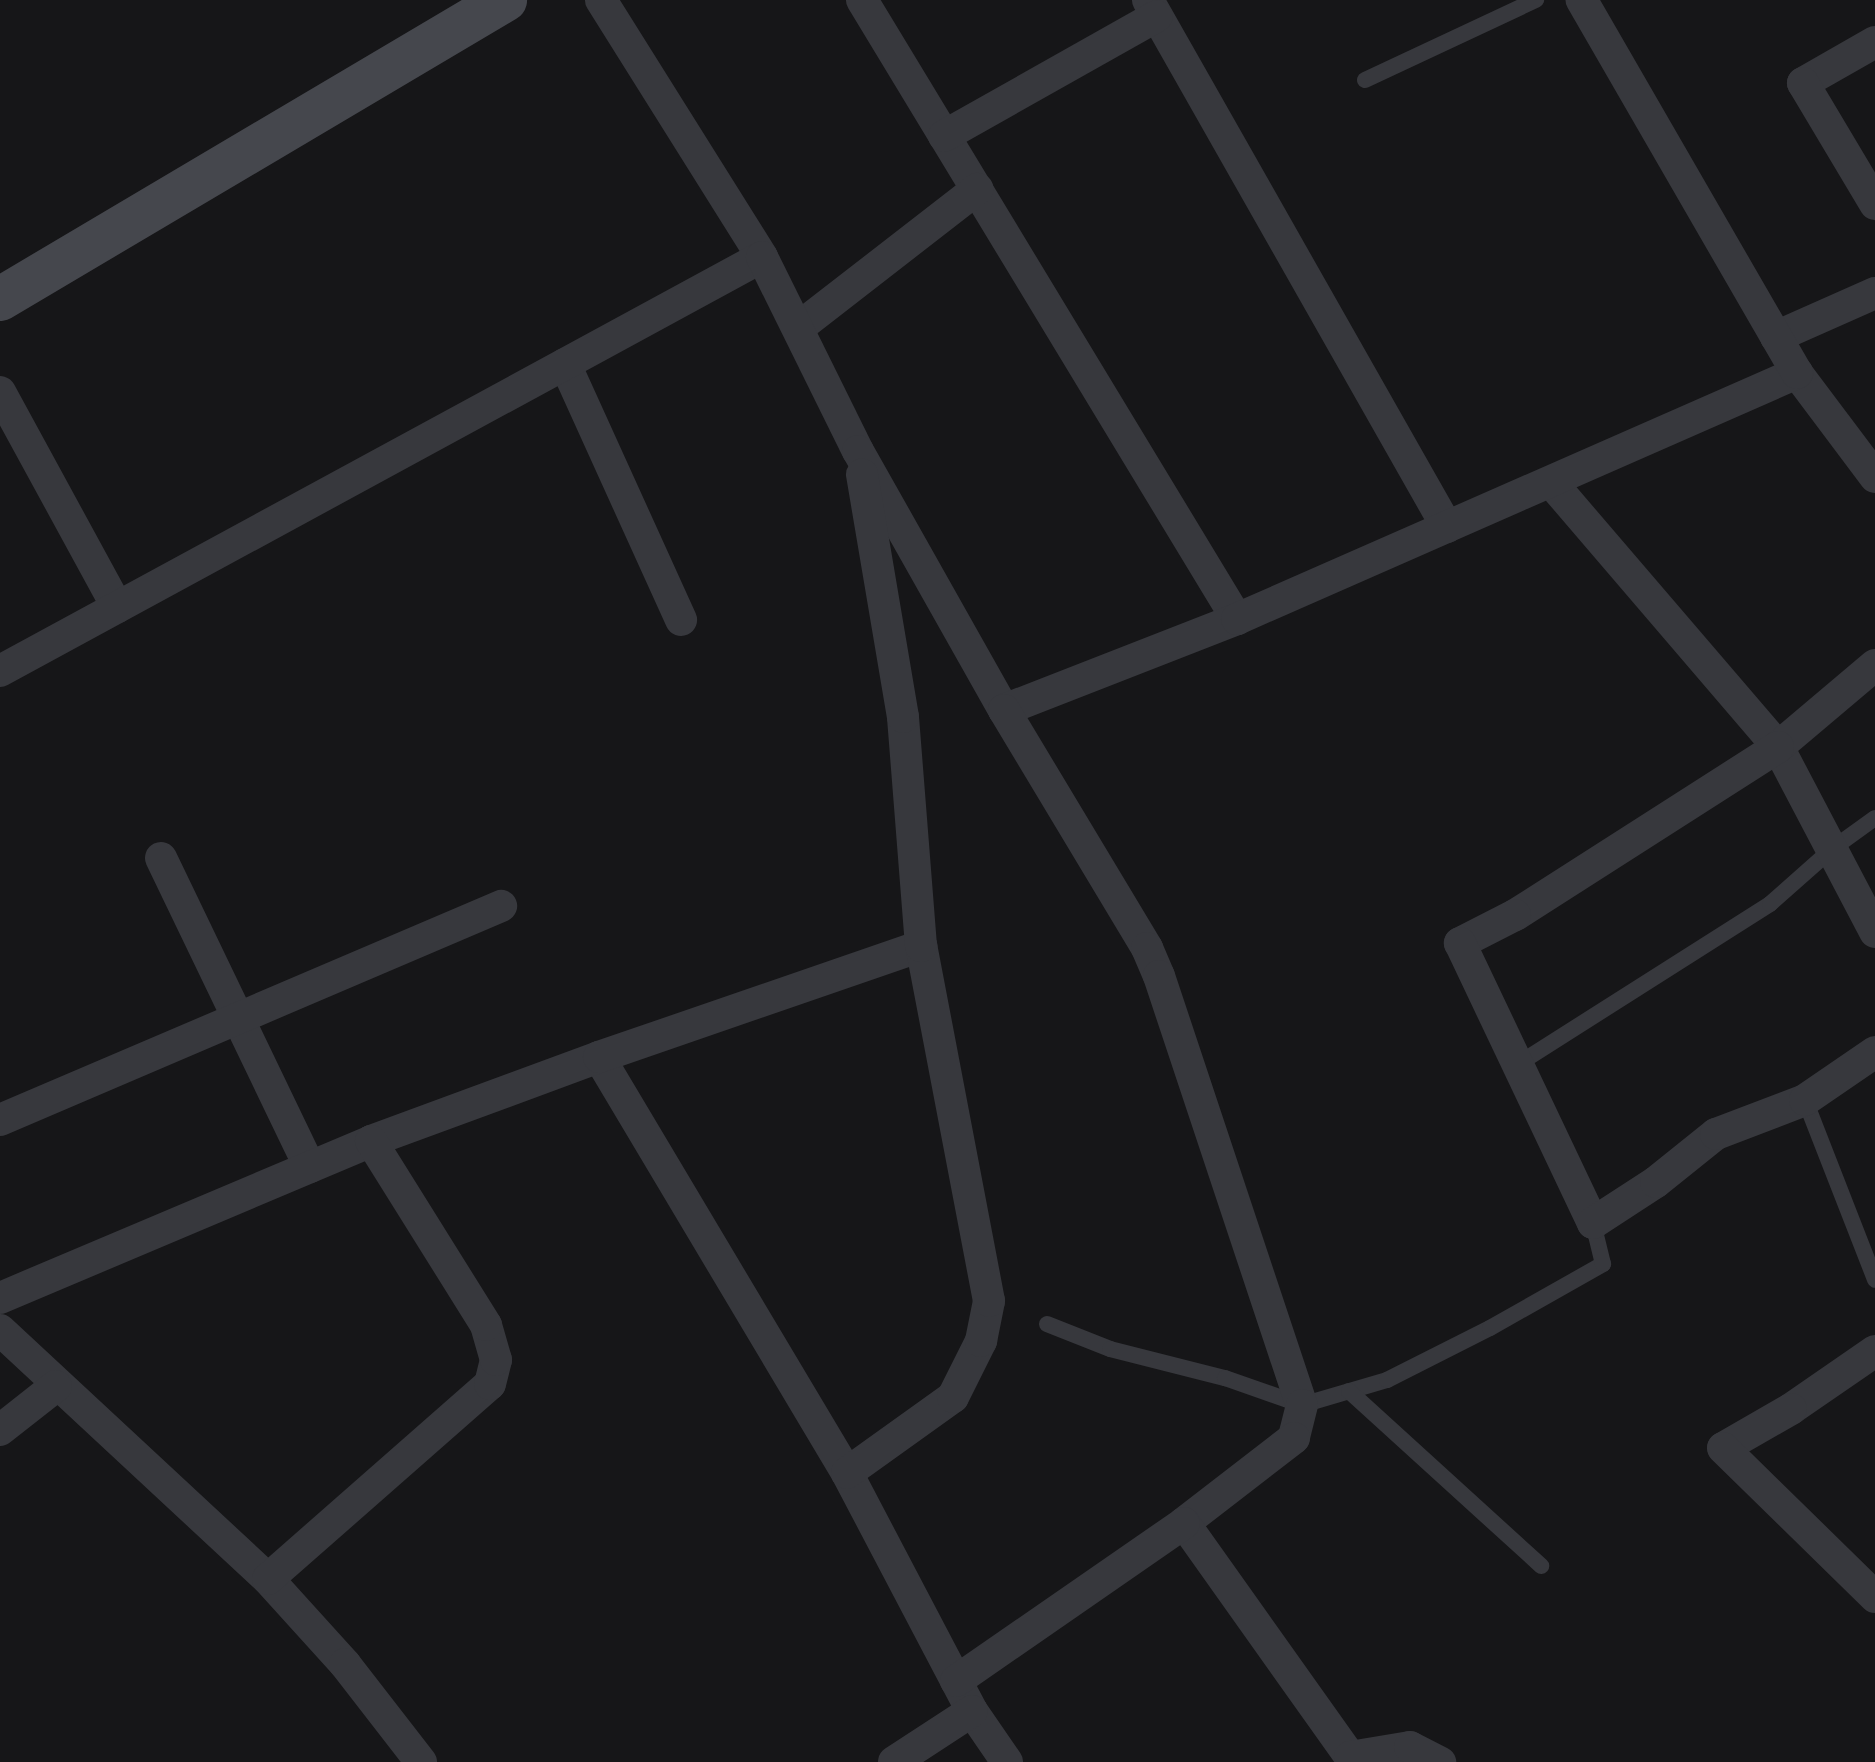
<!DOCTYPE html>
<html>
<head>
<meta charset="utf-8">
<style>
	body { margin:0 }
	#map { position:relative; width:1875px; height:1762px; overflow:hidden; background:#161618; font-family:Signika,sans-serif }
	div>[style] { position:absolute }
	.service>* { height:16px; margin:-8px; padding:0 8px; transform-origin:8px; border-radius:8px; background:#37383d }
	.minor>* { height:32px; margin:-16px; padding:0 16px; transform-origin:16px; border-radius:16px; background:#37383d }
	.secondary>* { height:44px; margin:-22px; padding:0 22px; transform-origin:22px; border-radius:22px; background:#45474d }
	span { translate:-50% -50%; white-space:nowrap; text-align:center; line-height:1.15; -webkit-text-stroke:6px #111113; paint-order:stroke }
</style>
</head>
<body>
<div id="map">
	<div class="service">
		<div style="left:1365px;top:80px;width:189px;rotate:-25.1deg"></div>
		<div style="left:1518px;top:1064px;width:299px;rotate:-32.4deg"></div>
		<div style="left:1770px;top:904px;width:83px;rotate:-41.6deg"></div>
		<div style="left:1832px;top:849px;width:53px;rotate:-35.8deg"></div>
		<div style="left:1805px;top:1100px;width:193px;rotate:68.7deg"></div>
		<div style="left:1047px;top:1324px;width:68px;rotate:21.6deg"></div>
		<div style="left:1110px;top:1349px;width:119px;rotate:14.2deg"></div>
		<div style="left:1225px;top:1378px;width:82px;rotate:19.3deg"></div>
		<div style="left:1302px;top:1405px;width:89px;rotate:-16.4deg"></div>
		<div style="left:1387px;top:1380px;width:115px;rotate:-26.8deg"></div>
		<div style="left:1490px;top:1328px;width:130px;rotate:-29.5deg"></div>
		<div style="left:1603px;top:1264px;width:42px;rotate:-103.7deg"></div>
		<div style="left:1349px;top:1391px;width:260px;rotate:42.3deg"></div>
	</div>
	<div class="minor">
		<div style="left:601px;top:0;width:303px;rotate:57.9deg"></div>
		<div style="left:862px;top:0;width:724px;rotate:58.79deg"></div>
		<div style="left:1148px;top:0;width:606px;rotate:60.43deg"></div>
		<div style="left:1875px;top:42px;width:83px;rotate:150.3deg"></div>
		<div style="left:1803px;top:83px;width:141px;rotate:59.2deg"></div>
		<div style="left:944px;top:136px;width:244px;rotate:-29.4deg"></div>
		<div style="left:798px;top:328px;width:227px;rotate:-37.8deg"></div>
		<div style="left:1776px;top:337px;width:108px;rotate:-24deg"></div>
		<div style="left:565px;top:364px;width:281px;rotate:65.6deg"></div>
		<div style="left:1797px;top:373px;width:130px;rotate:53.1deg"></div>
		<div style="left:0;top:392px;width:245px;rotate:61.4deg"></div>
		<div style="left:1551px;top:482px;width:349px;rotate:49.4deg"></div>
		<div style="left:1778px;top:747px;width:209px;rotate:62.3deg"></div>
		<div style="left:1875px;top:665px;width:127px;rotate:139.8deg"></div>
		<div style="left:1778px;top:747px;width:312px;rotate:147.4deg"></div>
		<div style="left:1515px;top:915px;width:62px;rotate:153deg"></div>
		<div style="left:1460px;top:943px;width:310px;rotate:64.6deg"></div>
		<div style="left:1593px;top:1223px;width:75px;rotate:-33.1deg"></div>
		<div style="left:1656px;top:1182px;width:77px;rotate:-38.7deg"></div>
		<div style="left:1716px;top:1134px;width:95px;rotate:-20.9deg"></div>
		<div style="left:1805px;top:1100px;width:85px;rotate:-34.4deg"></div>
		<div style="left:0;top:671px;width:867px;rotate:-28.52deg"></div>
		<div style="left:762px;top:257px;width:216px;rotate:63.7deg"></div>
		<div style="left:858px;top:451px;width:297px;rotate:60.6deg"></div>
		<div style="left:1004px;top:710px;width:250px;rotate:-21.3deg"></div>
		<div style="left:1237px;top:619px;width:612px;rotate:-23.72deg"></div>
		<div style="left:1797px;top:373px;width:431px;rotate:-120deg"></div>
		<div style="left:1004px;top:710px;width:278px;rotate:59deg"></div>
		<div style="left:1147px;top:948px;width:30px;rotate:67deg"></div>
		<div style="left:1159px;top:976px;width:452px;rotate:71.6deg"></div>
		<div style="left:1302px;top:1405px;width:34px;rotate:104deg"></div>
		<div style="left:1294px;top:1438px;width:139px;rotate:142.3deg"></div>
		<div style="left:1184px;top:1523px;width:287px;rotate:54.6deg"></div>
		<div style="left:1350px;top:1757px;width:61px;rotate:-9.5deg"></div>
		<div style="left:1410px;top:1747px;width:34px;rotate:27deg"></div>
		<div style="left:161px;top:858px;width:343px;rotate:64.3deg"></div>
		<div style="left:599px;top:1057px;width:484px;rotate:59.2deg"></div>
		<div style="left:847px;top:1473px;width:269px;rotate:62.3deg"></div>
		<div style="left:972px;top:1711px;width:62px;rotate:55.5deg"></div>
		<div style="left:0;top:1120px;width:545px;rotate:-23.13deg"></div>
		<div style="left:0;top:1298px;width:403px;rotate:-22.9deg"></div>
		<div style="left:371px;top:1141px;width:243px;rotate:-20.2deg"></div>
		<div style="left:599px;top:1057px;width:341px;rotate:-19deg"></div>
		<div style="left:0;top:1330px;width:366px;rotate:42.9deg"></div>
		<div style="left:268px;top:1579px;width:115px;rotate:47.8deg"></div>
		<div style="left:345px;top:1664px;width:124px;rotate:52.2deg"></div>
		<div style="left:1875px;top:1351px;width:102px;rotate:145.4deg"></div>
		<div style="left:1791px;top:1409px;width:78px;rotate:150.2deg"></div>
		<div style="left:1723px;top:1448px;width:213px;rotate:44.4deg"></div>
		<div style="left:0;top:1430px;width:71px;rotate:-38.2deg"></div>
		<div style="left:847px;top:1473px;width:130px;rotate:-35.6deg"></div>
		<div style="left:953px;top:1397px;width:63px;rotate:-63.4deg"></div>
		<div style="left:981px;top:1341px;width:41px;rotate:-78.7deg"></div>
		<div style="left:989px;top:1301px;width:361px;rotate:-100.8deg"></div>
		<div style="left:921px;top:946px;width:230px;rotate:-94.5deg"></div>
		<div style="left:903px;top:717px;width:246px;rotate:-99.6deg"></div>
		<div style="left:268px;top:1579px;width:295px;rotate:-41.3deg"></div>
		<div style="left:490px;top:1384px;width:25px;rotate:-76deg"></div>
		<div style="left:496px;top:1360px;width:36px;rotate:-106deg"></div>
		<div style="left:486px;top:1325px;width:217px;rotate:-122deg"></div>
		<div style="left:956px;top:1681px;width:277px;rotate:-34.7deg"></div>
		<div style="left:894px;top:1762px;width:93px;rotate:-33.2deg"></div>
	</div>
	<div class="secondary">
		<div style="left:0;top:299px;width:587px;rotate:-30.63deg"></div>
	</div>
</div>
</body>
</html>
